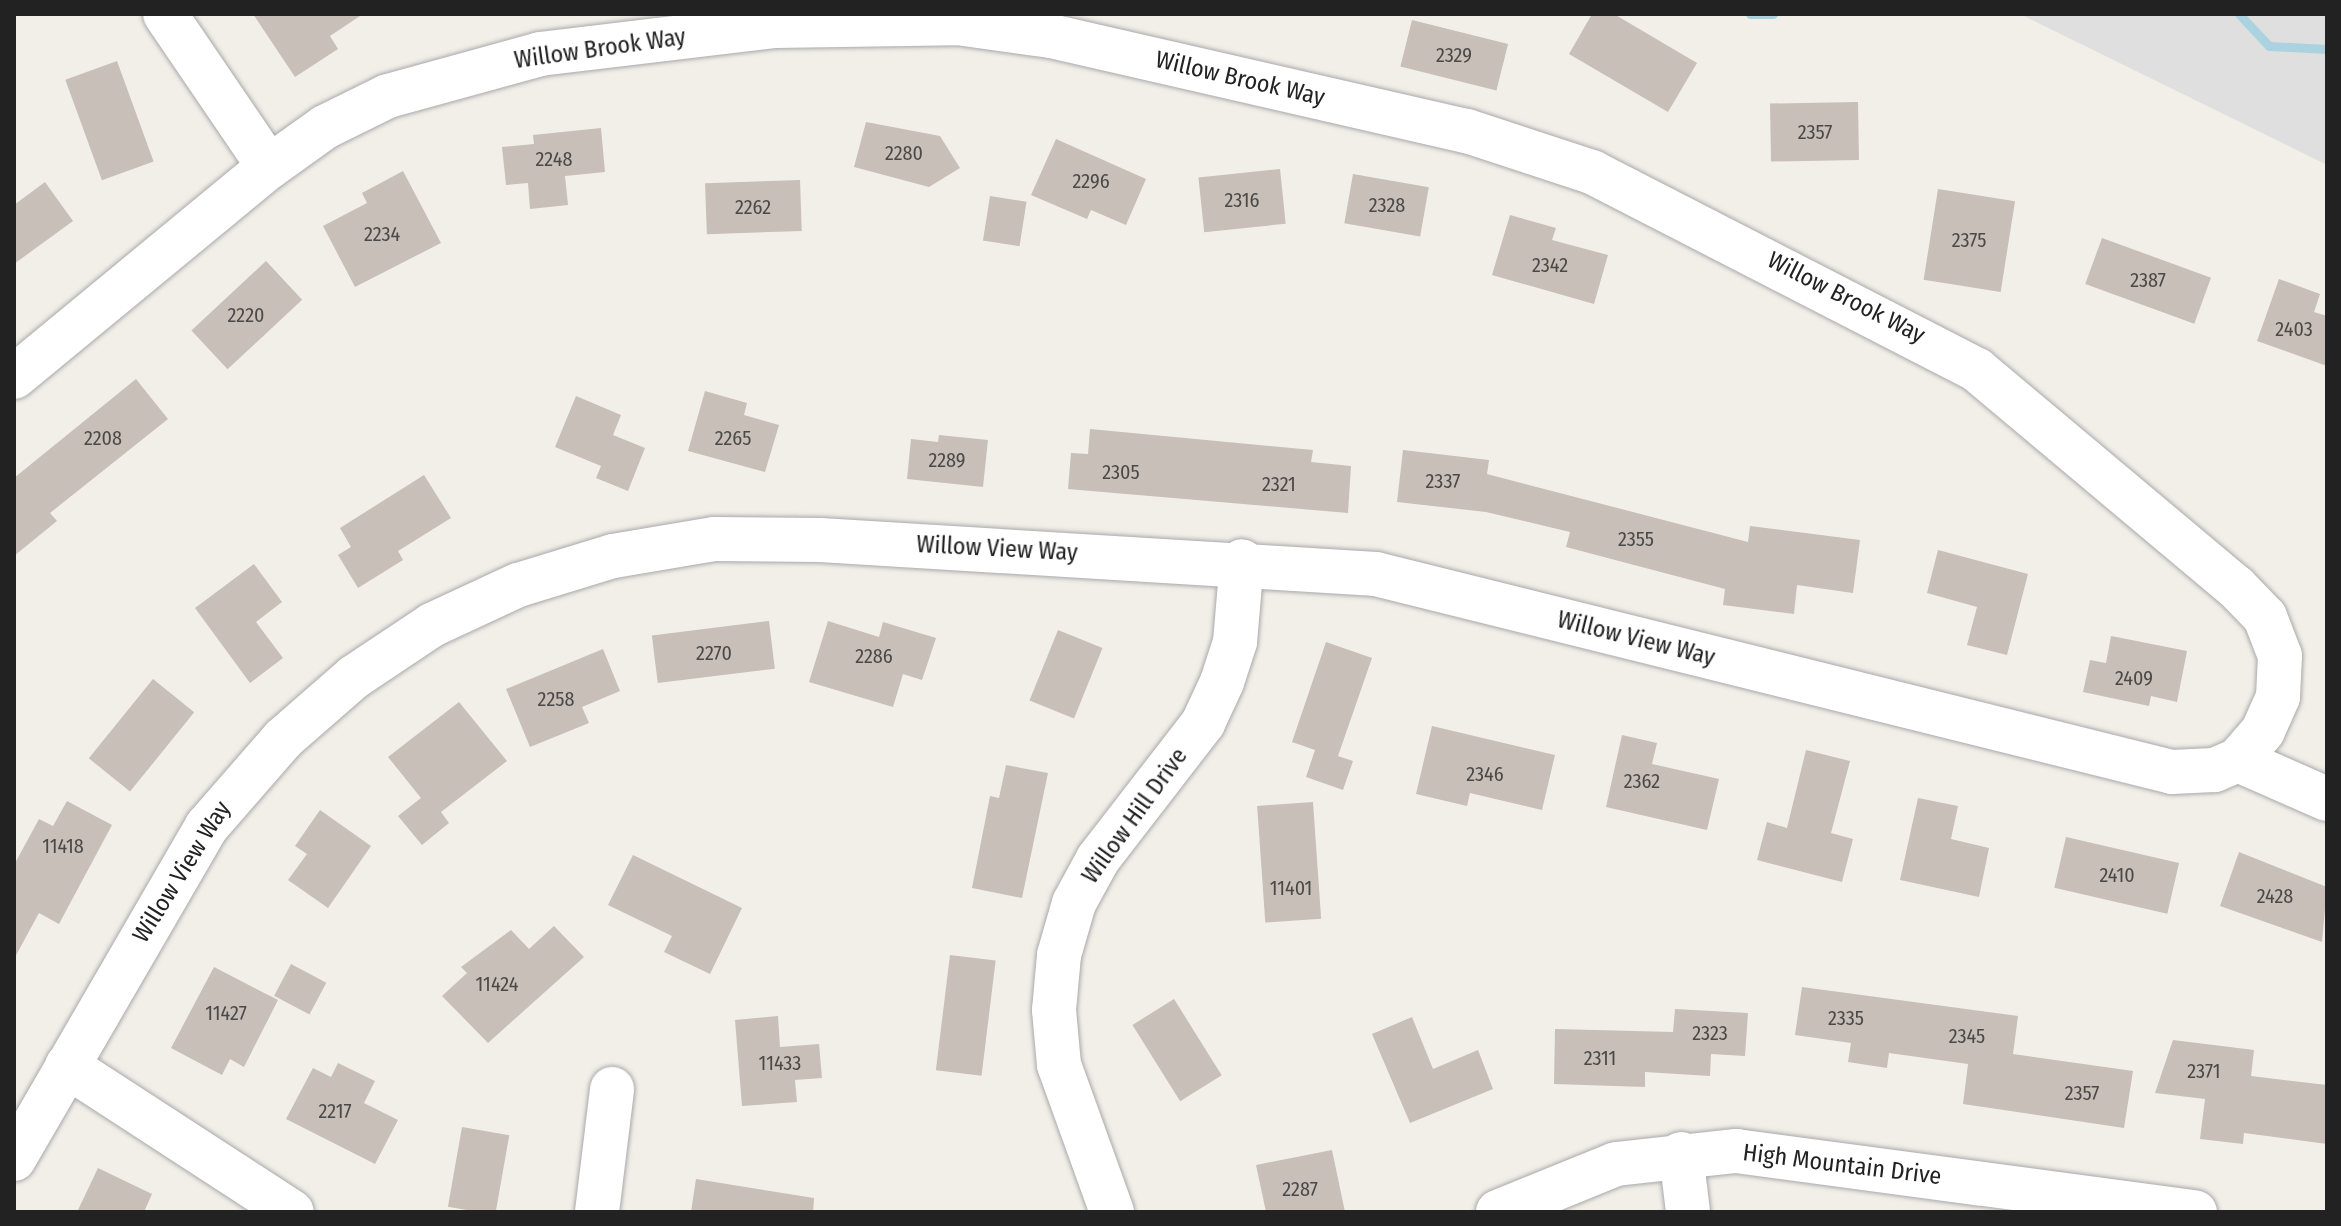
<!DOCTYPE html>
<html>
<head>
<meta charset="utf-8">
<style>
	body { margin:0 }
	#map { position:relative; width:2341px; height:1226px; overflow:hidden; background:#f2efe9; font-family:"Fira Sans Condensed",sans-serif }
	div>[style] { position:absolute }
	.residential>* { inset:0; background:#e0dfdf }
	.stream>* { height:9px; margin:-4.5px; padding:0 4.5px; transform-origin:4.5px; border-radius:4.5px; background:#aad3df }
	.building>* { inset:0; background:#c7bfb8; transform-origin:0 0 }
	.roads { filter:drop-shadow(0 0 2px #a9a9a9) drop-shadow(0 0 2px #a9a9a9) }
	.minor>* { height:44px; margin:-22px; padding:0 22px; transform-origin:22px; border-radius:22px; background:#fff }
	span { translate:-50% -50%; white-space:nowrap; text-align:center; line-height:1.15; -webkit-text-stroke:8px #fff; paint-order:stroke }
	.number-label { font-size:20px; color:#4b4948 }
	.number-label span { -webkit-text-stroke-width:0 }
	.street-label { font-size:24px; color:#222 }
	.frame { position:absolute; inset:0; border:16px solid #222; pointer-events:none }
</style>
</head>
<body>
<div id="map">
	<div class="residential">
		<div style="clip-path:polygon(2020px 14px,2327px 14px,2327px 165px)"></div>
	</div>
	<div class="stream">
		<div style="left:1750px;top:14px;width:23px"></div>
		<div style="left:2239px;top:14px;width:44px;rotate:46.8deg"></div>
		<div style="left:2269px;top:46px;width:58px;rotate:3deg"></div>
	</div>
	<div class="building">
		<div style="clip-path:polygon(253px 14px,363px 14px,330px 36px,338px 49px,295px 77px)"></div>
		<div style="clip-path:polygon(1592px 14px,1614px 14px,1697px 63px,1668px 112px,1569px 54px)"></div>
		<div style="left:1412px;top:20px;width:99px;height:48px;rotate:14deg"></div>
		<div style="left:117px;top:61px;width:107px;height:55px;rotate:70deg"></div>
		<div style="left:1858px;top:102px;width:58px;height:88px;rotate:89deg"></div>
		<div style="clip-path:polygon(866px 122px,940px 136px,960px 168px,929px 187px,854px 167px)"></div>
		<div style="clip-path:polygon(601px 128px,605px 172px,565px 176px,568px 205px,530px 209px,528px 183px,506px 185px,502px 147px,534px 144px,533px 135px)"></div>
		<div style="clip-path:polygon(1056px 139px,1146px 179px,1126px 225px,1091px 210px,1087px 219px,1031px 195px)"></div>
		<div style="left:1280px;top:169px;width:55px;height:82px;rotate:84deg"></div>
		<div style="clip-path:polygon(403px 171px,441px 243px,355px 287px,323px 226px,367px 203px,362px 193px)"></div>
		<div style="left:1353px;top:174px;width:77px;height:50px;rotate:10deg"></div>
		<div style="left:800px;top:180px;width:51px;height:95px;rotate:88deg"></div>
		<div style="clip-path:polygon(45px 182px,73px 221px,14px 264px,14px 205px)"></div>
		<div style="left:1938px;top:189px;width:78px;height:92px;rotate:9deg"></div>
		<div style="left:990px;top:196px;width:37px;height:45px;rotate:9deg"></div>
		<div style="clip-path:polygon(1510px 215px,1556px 228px,1552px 240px,1608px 255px,1594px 304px,1492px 275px)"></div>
		<div style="left:2102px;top:238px;width:116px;height:49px;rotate:20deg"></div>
		<div style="left:266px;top:261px;width:53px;height:102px;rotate:47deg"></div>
		<div style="clip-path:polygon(2279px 279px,2320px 294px,2314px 312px,2327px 316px,2327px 366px,2257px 341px)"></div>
		<div style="clip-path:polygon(136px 379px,168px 419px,50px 513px,57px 521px,14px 556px,14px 478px)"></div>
		<div style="clip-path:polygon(705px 391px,747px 403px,744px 415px,779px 425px,765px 472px,688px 451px)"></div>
		<div style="clip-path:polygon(576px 396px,621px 415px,613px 435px,645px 448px,628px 491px,596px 478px,601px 466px,555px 447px)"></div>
		<div style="clip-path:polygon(1090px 429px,1313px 450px,1311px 462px,1351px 466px,1348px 513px,1068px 489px,1071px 453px,1088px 454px)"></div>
		<div style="clip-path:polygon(939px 435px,988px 440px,983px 487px,907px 479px,911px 439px,938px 442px)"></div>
		<div style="clip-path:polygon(1403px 450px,1489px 460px,1487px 474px,1748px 542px,1750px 526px,1860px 540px,1853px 593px,1797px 585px,1794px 614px,1723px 605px,1725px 589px,1566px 547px,1570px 532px,1486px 512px,1397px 502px)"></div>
		<div style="clip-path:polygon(424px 475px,451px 518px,398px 551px,403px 560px,358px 588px,338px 555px,351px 547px,340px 528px)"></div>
		<div style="clip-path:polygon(1938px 550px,2028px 574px,2007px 655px,1967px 645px,1977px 607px,1927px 593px)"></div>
		<div style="clip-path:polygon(254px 564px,282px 602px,256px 622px,283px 658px,250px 683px,195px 608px)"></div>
		<div style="left:769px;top:621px;width:48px;height:118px;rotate:83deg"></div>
		<div style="clip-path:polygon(828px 621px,879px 637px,883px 622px,936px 638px,922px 680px,903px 674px,893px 707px,809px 682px)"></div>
		<div style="left:1058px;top:630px;width:48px;height:76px;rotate:22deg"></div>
		<div style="clip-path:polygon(2111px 636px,2187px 651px,2177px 702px,2151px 696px,2149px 706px,2083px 692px,2090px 660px,2106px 663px)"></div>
		<div style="clip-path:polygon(1326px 642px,1372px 658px,1338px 756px,1353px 761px,1343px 790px,1306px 777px,1315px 750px,1292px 742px)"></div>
		<div style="clip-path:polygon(603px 649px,620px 691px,582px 707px,589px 723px,530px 747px,506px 689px)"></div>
		<div style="left:153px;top:679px;width:53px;height:102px;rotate:39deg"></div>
		<div style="clip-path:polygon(459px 702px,507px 761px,441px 812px,449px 823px,422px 845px,398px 816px,421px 798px,388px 757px)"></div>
		<div style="clip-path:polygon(1432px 726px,1555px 755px,1542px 810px,1470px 793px,1467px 806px,1416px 794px)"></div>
		<div style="clip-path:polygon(1622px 735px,1657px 743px,1652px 764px,1719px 779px,1707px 830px,1606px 807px)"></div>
		<div style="clip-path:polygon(1806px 750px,1850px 761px,1831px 833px,1853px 839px,1842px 882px,1757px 860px,1767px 822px,1787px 828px)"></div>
		<div style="clip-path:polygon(1006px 765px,1048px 773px,1022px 898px,972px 888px,990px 796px,999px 798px)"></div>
		<div style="clip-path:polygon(1918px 798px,1958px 806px,1951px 839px,1989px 848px,1979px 897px,1900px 880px)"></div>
		<div style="clip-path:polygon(67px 801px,112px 825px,59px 924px,39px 913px,14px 959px,14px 865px,39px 819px,53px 826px)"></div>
		<div style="left:1313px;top:802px;width:117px;height:56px;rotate:86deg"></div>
		<div style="clip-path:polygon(320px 810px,371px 846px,328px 908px,288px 880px,307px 854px,295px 846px)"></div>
		<div style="left:2066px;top:837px;width:116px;height:52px;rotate:13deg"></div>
		<div style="clip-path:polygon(2239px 852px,2327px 887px,2322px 942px,2220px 906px)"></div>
		<div style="clip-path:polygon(633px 855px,742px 908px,710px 974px,664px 952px,672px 936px,608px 905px)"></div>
		<div style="clip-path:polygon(554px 926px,584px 957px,488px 1043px,442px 996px,467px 973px,461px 967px,511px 930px,529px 949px)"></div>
		<div style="left:950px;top:955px;width:46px;height:116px;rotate:7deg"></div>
		<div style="left:291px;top:964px;width:40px;height:36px;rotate:28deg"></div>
		<div style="clip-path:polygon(214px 967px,278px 1000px,244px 1067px,230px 1059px,222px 1075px,171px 1048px)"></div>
		<div style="clip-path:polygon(1802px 987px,2018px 1016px,2013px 1054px,2133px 1071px,2124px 1128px,1963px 1104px,1968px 1064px,1889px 1053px,1887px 1068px,1848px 1062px,1851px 1043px,1795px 1035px)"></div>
		<div style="left:1174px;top:999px;width:90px;height:49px;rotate:58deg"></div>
		<div style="clip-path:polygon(1675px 1009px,1748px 1013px,1745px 1056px,1711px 1054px,1710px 1076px,1645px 1072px,1645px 1087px,1554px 1084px,1555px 1029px,1673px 1032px)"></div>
		<div style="clip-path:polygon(778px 1016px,780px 1047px,819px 1044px,822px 1078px,795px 1080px,797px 1102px,742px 1106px,735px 1020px)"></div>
		<div style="clip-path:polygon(1412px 1017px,1433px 1069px,1478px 1050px,1493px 1089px,1410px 1123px,1372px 1034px)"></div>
		<div style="clip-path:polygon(2173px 1040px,2254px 1050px,2251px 1076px,2327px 1085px,2327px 1144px,2244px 1133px,2243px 1144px,2200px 1139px,2205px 1099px,2155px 1093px)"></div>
		<div style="clip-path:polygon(338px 1063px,375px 1081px,364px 1103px,398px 1120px,375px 1164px,286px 1119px,313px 1068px,331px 1077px)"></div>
		<div style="left:462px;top:1127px;width:48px;height:81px;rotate:10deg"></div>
		<div style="clip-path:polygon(1332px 1150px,1345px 1212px,1266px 1212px,1256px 1165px)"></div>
		<div style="clip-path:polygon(98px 1168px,152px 1194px,144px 1212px,77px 1212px)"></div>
		<div style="clip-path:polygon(696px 1179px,814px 1198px,813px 1212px,691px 1212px)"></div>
	</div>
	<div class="roads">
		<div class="minor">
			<div style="left:165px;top:14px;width:185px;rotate:55.8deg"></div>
			<div style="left:14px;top:377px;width:330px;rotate:-39.5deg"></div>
			<div style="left:269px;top:167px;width:69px;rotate:-35.5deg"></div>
			<div style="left:325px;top:127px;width:70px;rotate:-26.2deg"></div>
			<div style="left:388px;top:96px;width:158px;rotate:-15.4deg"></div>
			<div style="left:540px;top:54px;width:237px;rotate:-6.8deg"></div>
			<div style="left:775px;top:26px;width:182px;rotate:-0.9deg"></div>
			<div style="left:957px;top:23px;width:95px;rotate:7.9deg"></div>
			<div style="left:1051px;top:36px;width:427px;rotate:12.9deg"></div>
			<div style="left:1467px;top:131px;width:132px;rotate:18.2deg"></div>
			<div style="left:1592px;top:172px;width:433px;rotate:27.2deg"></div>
			<div style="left:1977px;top:370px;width:338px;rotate:40deg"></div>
			<div style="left:2236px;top:587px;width:42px;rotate:46deg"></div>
			<div style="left:2265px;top:617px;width:42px;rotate:69deg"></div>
			<div style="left:2280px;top:656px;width:41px;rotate:92.8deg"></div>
			<div style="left:2278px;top:697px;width:37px;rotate:114deg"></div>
			<div style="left:2263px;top:731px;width:38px;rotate:131deg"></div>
			<div style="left:2238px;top:760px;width:26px;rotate:157deg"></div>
			<div style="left:2214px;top:770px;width:42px;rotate:177.3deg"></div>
			<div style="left:2172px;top:772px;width:820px;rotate:-166.03deg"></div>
			<div style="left:1376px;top:574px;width:557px;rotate:-176.5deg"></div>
			<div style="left:820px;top:540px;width:106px;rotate:-179.5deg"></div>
			<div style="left:714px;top:539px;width:102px;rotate:170.4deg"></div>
			<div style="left:613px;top:556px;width:99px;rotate:163deg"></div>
			<div style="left:518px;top:585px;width:95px;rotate:155.1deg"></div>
			<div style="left:432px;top:625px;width:94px;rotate:146.3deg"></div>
			<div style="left:354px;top:677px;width:94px;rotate:138.9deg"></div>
			<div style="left:283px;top:739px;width:116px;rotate:131.1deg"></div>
			<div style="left:207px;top:826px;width:385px;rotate:120.1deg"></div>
			<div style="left:2238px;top:760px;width:97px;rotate:23.7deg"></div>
			<div style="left:67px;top:1066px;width:268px;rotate:33deg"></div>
			<div style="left:1681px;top:1154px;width:58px;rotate:83.1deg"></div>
			<div style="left:597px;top:1212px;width:124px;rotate:-83deg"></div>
			<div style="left:1112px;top:1212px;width:156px;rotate:-109.8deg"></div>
			<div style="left:1059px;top:1065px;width:55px;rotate:-95.2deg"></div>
			<div style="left:1054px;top:1010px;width:55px;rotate:-84.8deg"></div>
			<div style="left:1059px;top:955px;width:54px;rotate:-73.9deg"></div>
			<div style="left:1074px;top:903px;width:50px;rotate:-61.4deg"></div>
			<div style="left:1098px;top:859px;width:172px;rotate:-52.3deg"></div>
			<div style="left:1203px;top:723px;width:45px;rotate:-65.1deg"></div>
			<div style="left:1222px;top:682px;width:42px;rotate:-72deg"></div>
			<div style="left:1235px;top:642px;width:81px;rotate:-85.1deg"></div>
			<div style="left:1498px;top:1212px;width:127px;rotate:-22.1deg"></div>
			<div style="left:1616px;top:1164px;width:121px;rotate:-6.2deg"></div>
			<div style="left:1736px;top:1151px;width:463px;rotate:7.6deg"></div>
		</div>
	</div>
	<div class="number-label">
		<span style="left:1454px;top:55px">2329</span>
		<span style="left:1815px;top:132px">2357</span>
		<span style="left:904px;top:153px">2280</span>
		<span style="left:554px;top:159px">2248</span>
		<span style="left:1091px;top:181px">2296</span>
		<span style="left:1242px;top:200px">2316</span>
		<span style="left:1387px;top:205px">2328</span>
		<span style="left:753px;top:207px">2262</span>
		<span style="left:382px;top:234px">2234</span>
		<span style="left:1969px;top:240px">2375</span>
		<span style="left:1550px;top:265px">2342</span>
		<span style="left:2148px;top:280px">2387</span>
		<span style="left:246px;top:315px">2220</span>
		<span style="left:2294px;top:329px">2403</span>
		<span style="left:103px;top:438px">2208</span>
		<span style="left:733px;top:438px">2265</span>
		<span style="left:947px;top:460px">2289</span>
		<span style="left:1121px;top:472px">2305</span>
		<span style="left:1443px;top:481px">2337</span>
		<span style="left:1279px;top:484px">2321</span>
		<span style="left:1636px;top:539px">2355</span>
		<span style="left:714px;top:653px">2270</span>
		<span style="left:874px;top:656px">2286</span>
		<span style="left:2134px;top:678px">2409</span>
		<span style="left:556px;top:699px">2258</span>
		<span style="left:1485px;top:774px">2346</span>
		<span style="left:1642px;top:781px">2362</span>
		<span style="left:63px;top:846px">11418</span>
		<span style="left:2117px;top:875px">2410</span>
		<span style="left:1291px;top:888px">11401</span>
		<span style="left:2275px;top:896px">2428</span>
		<span style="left:497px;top:984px">11424</span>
		<span style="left:226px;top:1013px">11427</span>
		<span style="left:1846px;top:1018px">2335</span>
		<span style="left:1710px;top:1033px">2323</span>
		<span style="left:1967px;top:1036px">2345</span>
		<span style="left:1600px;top:1058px">2311</span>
		<span style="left:780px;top:1063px">11433</span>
		<span style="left:2204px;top:1071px">2371</span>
		<span style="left:2082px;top:1093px">2357</span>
		<span style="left:335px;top:1111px">2217</span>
		<span style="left:1300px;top:1189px">2287</span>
	</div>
	<div class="street-label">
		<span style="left:600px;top:49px;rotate:-8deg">Willow Brook Way</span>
		<span style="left:1240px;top:79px;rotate:13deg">Willow Brook Way</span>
		<span style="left:1846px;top:298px;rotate:27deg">Willow Brook Way</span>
		<span style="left:997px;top:549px;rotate:3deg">Willow View Way</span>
		<span style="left:1636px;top:639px;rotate:14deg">Willow View Way</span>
		<span style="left:1135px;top:816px;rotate:-54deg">Willow Hill Drive</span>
		<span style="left:182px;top:872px;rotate:-58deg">Willow View Way</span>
		<span style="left:1842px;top:1165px;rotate:7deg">High Mountain Drive</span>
	</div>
	<div class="frame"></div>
</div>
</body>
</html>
